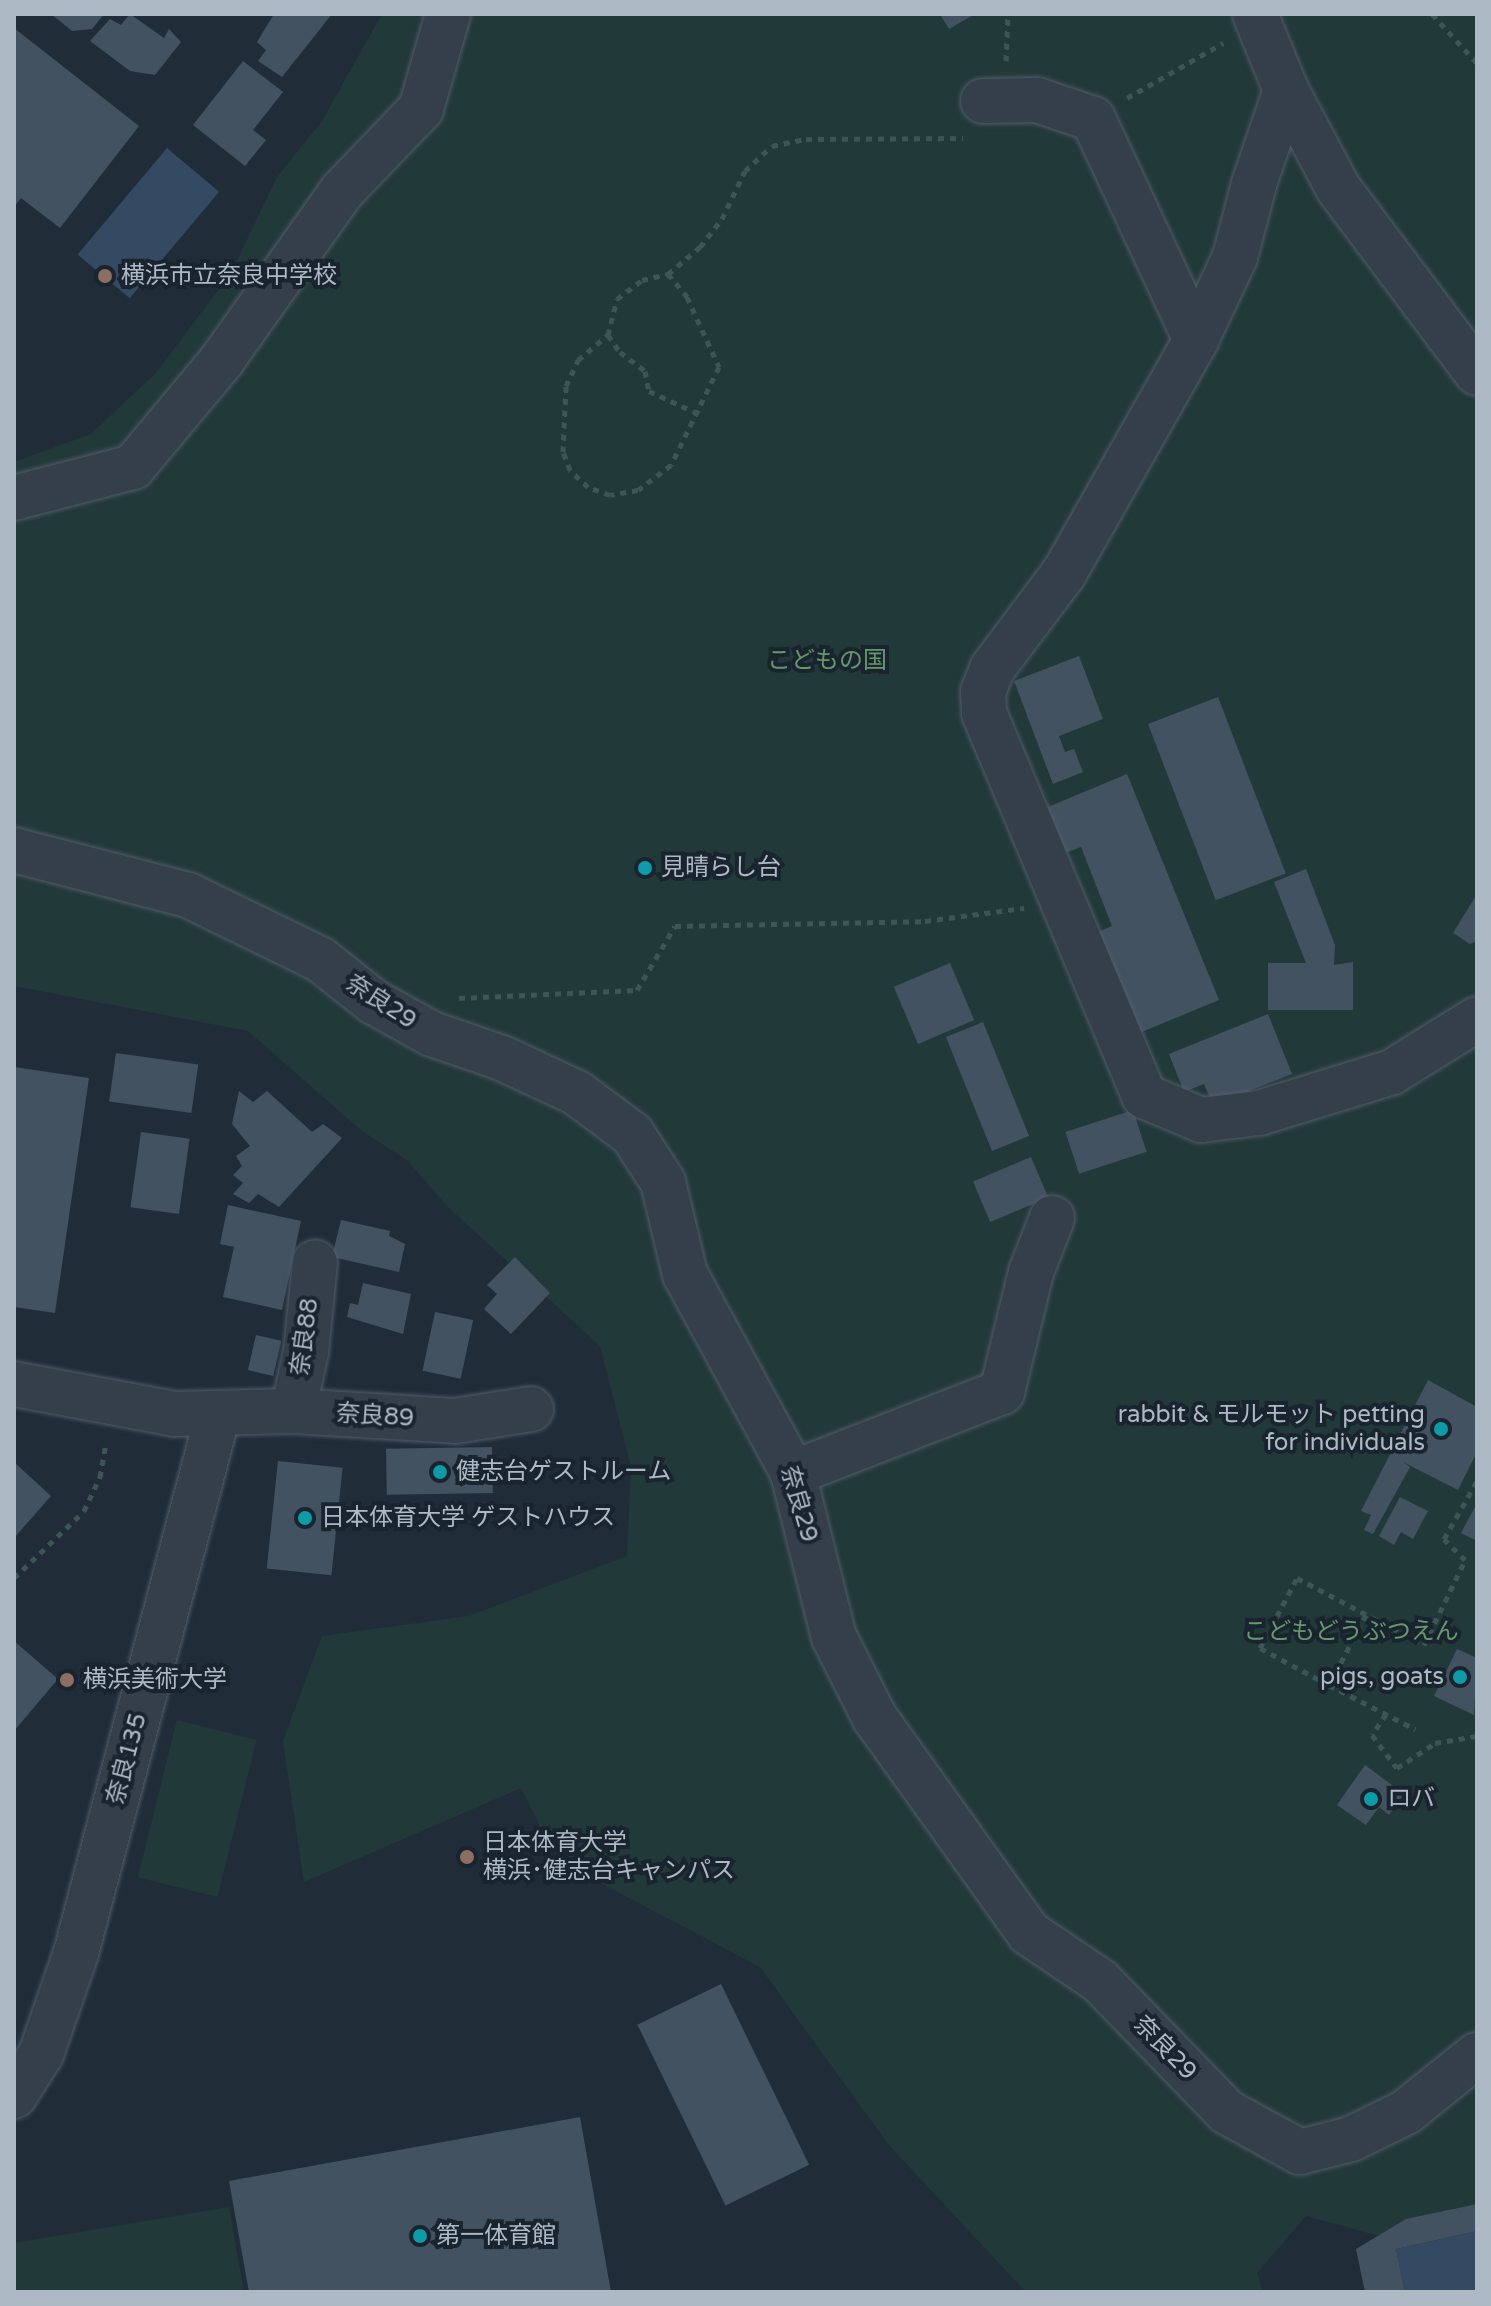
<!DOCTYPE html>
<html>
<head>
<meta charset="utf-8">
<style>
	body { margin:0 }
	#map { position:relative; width:1491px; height:2306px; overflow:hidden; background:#202d39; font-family:"Varela Round","Noto Sans JP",sans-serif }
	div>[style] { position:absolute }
	.green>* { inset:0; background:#22393a; transform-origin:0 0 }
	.water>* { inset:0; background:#334a62; transform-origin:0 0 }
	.building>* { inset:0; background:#435261; transform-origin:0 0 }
	.path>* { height:5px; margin-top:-2.5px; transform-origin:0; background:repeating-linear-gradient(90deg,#3d5555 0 6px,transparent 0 12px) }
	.roads { filter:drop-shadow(0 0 2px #515c67) drop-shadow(0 0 2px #515c67) }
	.minor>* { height:44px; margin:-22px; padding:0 22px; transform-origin:22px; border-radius:22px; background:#343f4a }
	.dots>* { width:22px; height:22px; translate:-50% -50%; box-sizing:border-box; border:4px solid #19242e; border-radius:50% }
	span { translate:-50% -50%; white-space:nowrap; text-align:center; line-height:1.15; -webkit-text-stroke:8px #19242e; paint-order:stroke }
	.poi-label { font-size:24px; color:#aeb9c6 }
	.left { translate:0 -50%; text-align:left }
	.right { translate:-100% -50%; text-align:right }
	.park-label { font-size:24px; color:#65986d }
	.street-label { font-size:24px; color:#aeb9c6 }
	.frame { position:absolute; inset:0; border:16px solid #aeb9c6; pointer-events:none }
</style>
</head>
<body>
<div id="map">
	<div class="green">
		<div style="clip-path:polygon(382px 14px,1477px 14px,1477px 2218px,1401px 2242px,1306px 2216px,1257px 2273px,1263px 2292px,1026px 2292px,888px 2144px,760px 1967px,557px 1860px,521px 1788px,304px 1882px,283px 1741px,322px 1636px,469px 1616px,627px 1556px,631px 1467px,600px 1346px,448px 1207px,407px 1160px,362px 1131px,248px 1031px,14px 986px,14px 462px,91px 434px,156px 373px,231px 273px,277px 177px,322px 121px)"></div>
		<div style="left:177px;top:1720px;width:82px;height:162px;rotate:14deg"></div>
		<div style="clip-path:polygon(229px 2207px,244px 2292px,16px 2292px,14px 2243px)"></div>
	</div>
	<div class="water">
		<div style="left:167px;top:148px;width:68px;height:139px;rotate:40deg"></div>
		<div style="clip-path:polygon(1477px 2231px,1477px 2292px,1405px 2292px,1396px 2249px)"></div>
	</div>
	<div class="building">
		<div style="clip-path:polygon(51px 14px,104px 14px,92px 29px,72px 31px)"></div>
		<div style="clip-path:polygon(130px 14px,164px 38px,169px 29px,181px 42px,155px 75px,130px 71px,90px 41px,110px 19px,121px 25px)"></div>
		<div style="clip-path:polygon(274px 14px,332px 14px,282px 77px,258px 61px,266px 50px,257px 42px)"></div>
		<div style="clip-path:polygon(940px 14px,975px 14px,949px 29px)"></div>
		<div style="clip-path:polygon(14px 28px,139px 126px,60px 228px,21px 198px,14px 207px)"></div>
		<div style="clip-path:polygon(243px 61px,283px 92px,253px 130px,266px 140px,245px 166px,193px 125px)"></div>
		<div style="clip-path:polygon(1079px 656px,1103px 719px,1059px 736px,1065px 752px,1074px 749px,1083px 772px,1053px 784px,1014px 681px)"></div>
		<div style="left:1218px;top:697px;width:189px;height:75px;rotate:69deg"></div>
		<div style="clip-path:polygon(1127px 774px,1219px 1000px,1132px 1036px,1091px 935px,1112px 926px,1081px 847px,1054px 857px,1036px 812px)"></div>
		<div style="clip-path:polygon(1306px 869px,1335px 945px,1334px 965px,1353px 962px,1353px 1010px,1268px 1010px,1268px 963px,1306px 963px,1274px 882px)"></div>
		<div style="clip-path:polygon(1477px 894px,1477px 941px,1470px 944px,1453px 933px)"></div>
		<div style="left:950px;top:963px;width:62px;height:61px;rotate:67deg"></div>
		<div style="clip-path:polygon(1268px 1014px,1292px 1074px,1213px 1105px,1204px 1084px,1184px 1092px,1169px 1054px)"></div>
		<div style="left:983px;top:1022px;width:123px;height:40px;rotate:68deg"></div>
		<div style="left:116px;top:1053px;width:83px;height:49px;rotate:8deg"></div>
		<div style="clip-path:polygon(14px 1067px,89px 1078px,55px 1313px,14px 1307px)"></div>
		<div style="clip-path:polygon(239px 1091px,253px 1102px,267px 1091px,312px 1132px,323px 1124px,342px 1138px,279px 1207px,258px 1194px,249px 1203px,233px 1194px,243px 1183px,233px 1175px,242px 1166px,236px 1156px,250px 1146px,232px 1124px)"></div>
		<div style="left:1133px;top:1110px;width:44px;height:71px;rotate:72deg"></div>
		<div style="left:141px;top:1132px;width:49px;height:76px;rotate:8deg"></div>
		<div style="left:1031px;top:1157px;width:44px;height:63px;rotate:67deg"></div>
		<div style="clip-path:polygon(228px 1205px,301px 1221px,282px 1310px,223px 1297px,234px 1247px,220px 1244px)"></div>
		<div style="clip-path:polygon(341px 1220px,390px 1231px,389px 1236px,405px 1244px,399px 1272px,332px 1257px)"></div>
		<div style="clip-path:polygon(515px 1257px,550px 1293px,511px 1334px,484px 1309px,497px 1294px,487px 1285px)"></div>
		<div style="clip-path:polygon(363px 1283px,411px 1294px,403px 1334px,347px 1317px,350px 1303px,358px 1305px)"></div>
		<div style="left:435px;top:1312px;width:39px;height:60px;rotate:12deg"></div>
		<div style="left:256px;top:1335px;width:26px;height:36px;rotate:13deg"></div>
		<div style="clip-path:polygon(1428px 1380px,1477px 1407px,1477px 1452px,1458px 1490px,1403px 1462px,1410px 1467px,1373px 1534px,1364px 1530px,1371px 1515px,1361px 1511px)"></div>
		<div style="left:492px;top:1447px;width:46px;height:106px;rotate:89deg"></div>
		<div style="left:278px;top:1461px;width:65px;height:108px;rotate:6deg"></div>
		<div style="clip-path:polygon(14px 1462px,51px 1496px,14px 1538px)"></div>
		<div style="clip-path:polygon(1400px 1497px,1428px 1511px,1413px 1539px,1401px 1532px,1394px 1545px,1379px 1536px)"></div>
		<div style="clip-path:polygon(1477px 1503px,1477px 1541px,1461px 1533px)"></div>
		<div style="clip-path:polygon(14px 1641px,58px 1679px,14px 1731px)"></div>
		<div style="clip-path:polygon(1457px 1649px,1477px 1658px,1474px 1715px,1434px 1696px)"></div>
		<div style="clip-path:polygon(1365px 1765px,1404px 1794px,1389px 1815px,1379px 1807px,1366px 1825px,1337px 1805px)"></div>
		<div style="left:721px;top:1984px;width:201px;height:93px;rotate:64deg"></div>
		<div style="clip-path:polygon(580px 2117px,611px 2292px,249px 2292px,229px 2181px)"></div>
		<div style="clip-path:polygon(1477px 2204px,1477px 2231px,1396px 2249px,1405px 2292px,1365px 2292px,1356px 2249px,1406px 2219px)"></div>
	</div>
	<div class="path">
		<div style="left:1432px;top:14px;width:67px;rotate:47.4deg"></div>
		<div style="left:1006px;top:61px;width:47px;rotate:-87.6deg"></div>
		<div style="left:1127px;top:98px;width:111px;rotate:-29.8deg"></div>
		<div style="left:668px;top:274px;width:30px;rotate:50deg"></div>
		<div style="left:687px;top:297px;width:77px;rotate:65.4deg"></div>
		<div style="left:719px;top:367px;width:109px;rotate:116.1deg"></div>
		<div style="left:671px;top:465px;width:41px;rotate:142.9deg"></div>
		<div style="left:638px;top:490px;width:28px;rotate:170deg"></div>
		<div style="left:610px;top:495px;width:23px;rotate:-160deg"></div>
		<div style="left:588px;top:487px;width:25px;rotate:-137deg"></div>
		<div style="left:570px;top:470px;width:19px;rotate:-111deg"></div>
		<div style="left:563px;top:452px;width:66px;rotate:-87.4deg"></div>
		<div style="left:566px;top:386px;width:29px;rotate:-65deg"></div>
		<div style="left:578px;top:360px;width:39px;rotate:-40deg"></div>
		<div style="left:608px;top:335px;width:37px;rotate:-76deg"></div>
		<div style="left:617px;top:299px;width:31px;rotate:-37deg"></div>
		<div style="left:642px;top:280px;width:27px;rotate:-13deg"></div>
		<div style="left:668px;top:274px;width:42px;rotate:-40.2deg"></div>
		<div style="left:700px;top:247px;width:36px;rotate:-52deg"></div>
		<div style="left:722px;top:219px;width:53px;rotate:-64.4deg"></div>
		<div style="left:745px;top:171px;width:37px;rotate:-43deg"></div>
		<div style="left:772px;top:146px;width:35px;rotate:-12deg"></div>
		<div style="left:806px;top:139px;width:157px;rotate:-0.4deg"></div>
		<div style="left:608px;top:335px;width:21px;rotate:55deg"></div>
		<div style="left:620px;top:352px;width:31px;rotate:37deg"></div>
		<div style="left:645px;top:371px;width:20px;rotate:79deg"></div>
		<div style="left:649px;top:391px;width:55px;rotate:24.7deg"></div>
		<div style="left:459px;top:998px;width:178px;rotate:-2.6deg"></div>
		<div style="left:637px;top:990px;width:74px;rotate:-59.3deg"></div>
		<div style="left:675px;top:926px;width:250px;rotate:-1.1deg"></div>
		<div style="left:925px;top:921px;width:100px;rotate:-7.5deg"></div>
		<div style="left:14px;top:1578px;width:97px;rotate:-43.7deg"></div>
		<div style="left:84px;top:1511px;width:38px;rotate:-65deg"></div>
		<div style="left:100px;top:1477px;width:35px;rotate:-80deg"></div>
		<div style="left:1366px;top:1615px;width:79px;rotate:117.9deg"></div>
		<div style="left:1329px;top:1685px;width:78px;rotate:-151.8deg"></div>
		<div style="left:1260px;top:1648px;width:79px;rotate:-62.1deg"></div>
		<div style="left:1297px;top:1578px;width:144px;rotate:27.8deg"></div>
		<div style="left:1424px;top:1645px;width:94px;rotate:-64.2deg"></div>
		<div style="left:1465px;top:1560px;width:30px;rotate:-135deg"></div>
		<div style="left:1444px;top:1539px;width:67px;rotate:-60.4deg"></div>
		<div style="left:1329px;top:1685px;width:97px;rotate:27.1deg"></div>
		<div style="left:1386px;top:1714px;width:25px;rotate:124deg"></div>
		<div style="left:1372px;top:1735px;width:41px;rotate:52.9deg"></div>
		<div style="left:1397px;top:1768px;width:45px;rotate:-33.3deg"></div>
		<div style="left:1435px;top:1743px;width:43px;rotate:-9.5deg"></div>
	</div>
	<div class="roads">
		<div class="minor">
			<div style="left:1255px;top:14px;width:82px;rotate:67.8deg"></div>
			<div style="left:1286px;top:90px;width:111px;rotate:62deg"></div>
			<div style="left:1338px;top:188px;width:231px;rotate:53.1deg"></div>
			<div style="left:1286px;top:90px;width:99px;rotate:108.8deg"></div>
			<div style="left:1254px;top:184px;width:75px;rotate:104.6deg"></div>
			<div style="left:1235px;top:257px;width:92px;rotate:115.2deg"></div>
			<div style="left:1196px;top:340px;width:268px;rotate:119.5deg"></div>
			<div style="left:1064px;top:573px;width:120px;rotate:126.9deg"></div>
			<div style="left:992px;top:669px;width:25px;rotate:111deg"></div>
			<div style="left:983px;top:692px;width:21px;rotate:87deg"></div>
			<div style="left:984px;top:713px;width:415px;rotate:67.3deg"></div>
			<div style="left:1144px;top:1096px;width:62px;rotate:22.8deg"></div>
			<div style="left:1201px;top:1120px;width:58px;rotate:-6.9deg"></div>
			<div style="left:1259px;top:1113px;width:139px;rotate:-17.1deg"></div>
			<div style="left:1392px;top:1072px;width:100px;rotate:-31.9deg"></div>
			<div style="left:983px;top:101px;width:54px;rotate:-1.1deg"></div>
			<div style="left:1037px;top:100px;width:59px;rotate:18.7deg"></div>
			<div style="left:1093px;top:119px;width:244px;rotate:65deg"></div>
			<div style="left:14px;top:498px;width:123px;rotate:-14.6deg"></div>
			<div style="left:133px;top:467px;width:139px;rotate:-50.2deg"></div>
			<div style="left:222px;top:360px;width:207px;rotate:-54.6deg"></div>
			<div style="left:342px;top:191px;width:114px;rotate:-46.1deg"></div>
			<div style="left:421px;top:109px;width:99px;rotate:-74.1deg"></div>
			<div style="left:14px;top:850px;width:180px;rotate:14.5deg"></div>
			<div style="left:188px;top:895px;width:148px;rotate:26deg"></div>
			<div style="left:321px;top:960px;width:68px;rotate:38.4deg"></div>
			<div style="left:374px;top:1002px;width:66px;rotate:28.9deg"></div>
			<div style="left:432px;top:1034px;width:74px;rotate:18.9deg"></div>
			<div style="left:502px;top:1058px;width:83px;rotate:25deg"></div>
			<div style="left:577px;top:1093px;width:69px;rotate:36.7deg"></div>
			<div style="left:632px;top:1134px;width:57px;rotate:57.1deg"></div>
			<div style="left:663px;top:1182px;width:95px;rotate:76.6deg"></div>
			<div style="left:685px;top:1274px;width:226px;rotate:61.5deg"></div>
			<div style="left:793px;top:1473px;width:169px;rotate:76deg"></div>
			<div style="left:834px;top:1637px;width:91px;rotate:63.2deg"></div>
			<div style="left:875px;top:1718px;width:264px;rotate:54.4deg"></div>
			<div style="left:1029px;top:1933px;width:86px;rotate:34.1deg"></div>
			<div style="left:1100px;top:1981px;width:182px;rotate:45.9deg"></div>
			<div style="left:1227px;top:2112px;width:83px;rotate:28.7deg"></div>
			<div style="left:1300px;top:2152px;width:53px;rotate:-14.3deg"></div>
			<div style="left:1351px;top:2139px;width:61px;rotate:-26.1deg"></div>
			<div style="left:1406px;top:2112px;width:91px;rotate:-38.8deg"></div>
			<div style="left:14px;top:1384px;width:163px;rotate:10.6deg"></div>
			<div style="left:174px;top:1414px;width:119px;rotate:-1.4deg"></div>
			<div style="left:293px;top:1411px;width:162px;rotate:3.5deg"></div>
			<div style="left:455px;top:1421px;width:77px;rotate:-9deg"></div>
			<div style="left:293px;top:1411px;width:60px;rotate:-77.6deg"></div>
			<div style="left:306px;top:1352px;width:90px;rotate:-84.3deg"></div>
			<div style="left:793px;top:1473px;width:224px;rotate:-21.2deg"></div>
			<div style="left:1002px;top:1392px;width:123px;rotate:-76.4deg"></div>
			<div style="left:1031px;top:1272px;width:58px;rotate:-68.7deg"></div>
			<div style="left:14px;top:2096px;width:50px;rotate:-57.3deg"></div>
			<div style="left:41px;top:2054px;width:107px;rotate:-70.9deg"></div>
			<div style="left:76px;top:1953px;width:557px;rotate:-75.24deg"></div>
		</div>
	</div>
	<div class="dots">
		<div style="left:105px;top:276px;background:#8d6e63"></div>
		<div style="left:645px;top:868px;background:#0f9aa8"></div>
		<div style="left:1441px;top:1429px;background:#0f9aa8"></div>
		<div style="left:440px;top:1472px;background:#0f9aa8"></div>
		<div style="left:305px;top:1518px;background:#0f9aa8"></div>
		<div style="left:1460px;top:1677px;background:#0f9aa8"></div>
		<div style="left:67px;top:1680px;background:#8d6e63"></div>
		<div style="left:1371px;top:1799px;background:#0f9aa8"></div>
		<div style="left:467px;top:1857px;background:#8d6e63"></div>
		<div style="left:420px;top:2236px;background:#0f9aa8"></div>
	</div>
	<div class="poi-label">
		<span class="left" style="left:121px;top:276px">横浜市立奈良中学校</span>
		<span class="left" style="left:661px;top:868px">見晴らし台</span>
		<span class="right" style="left:1425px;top:1429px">rabbit &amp; モルモット petting<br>for individuals</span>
		<span class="left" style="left:456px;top:1472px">健志台ゲストルーム</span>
		<span class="left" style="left:321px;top:1518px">日本体育大学 ゲストハウス</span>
		<span class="right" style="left:1444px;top:1677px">pigs, goats</span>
		<span class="left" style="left:83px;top:1680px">横浜美術大学</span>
		<span class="left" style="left:1387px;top:1799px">ロバ</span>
		<span class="left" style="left:483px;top:1857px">日本体育大学<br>横浜･健志台キャンパス</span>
		<span class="left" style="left:436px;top:2236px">第一体育館</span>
	</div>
	<div class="park-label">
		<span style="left:827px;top:661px">こどもの国</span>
		<span style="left:1351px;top:1632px">こどもどうぶつえん</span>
	</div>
	<div class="street-label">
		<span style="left:381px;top:1002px;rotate:33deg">奈良29</span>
		<span style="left:305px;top:1337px;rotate:-82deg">奈良88</span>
		<span style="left:375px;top:1416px;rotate:4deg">奈良89</span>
		<span style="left:799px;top:1504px;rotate:74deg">奈良29</span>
		<span style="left:127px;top:1759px;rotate:-75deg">奈良135</span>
		<span style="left:1165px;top:2048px;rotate:46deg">奈良29</span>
	</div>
	<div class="frame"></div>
</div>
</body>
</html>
